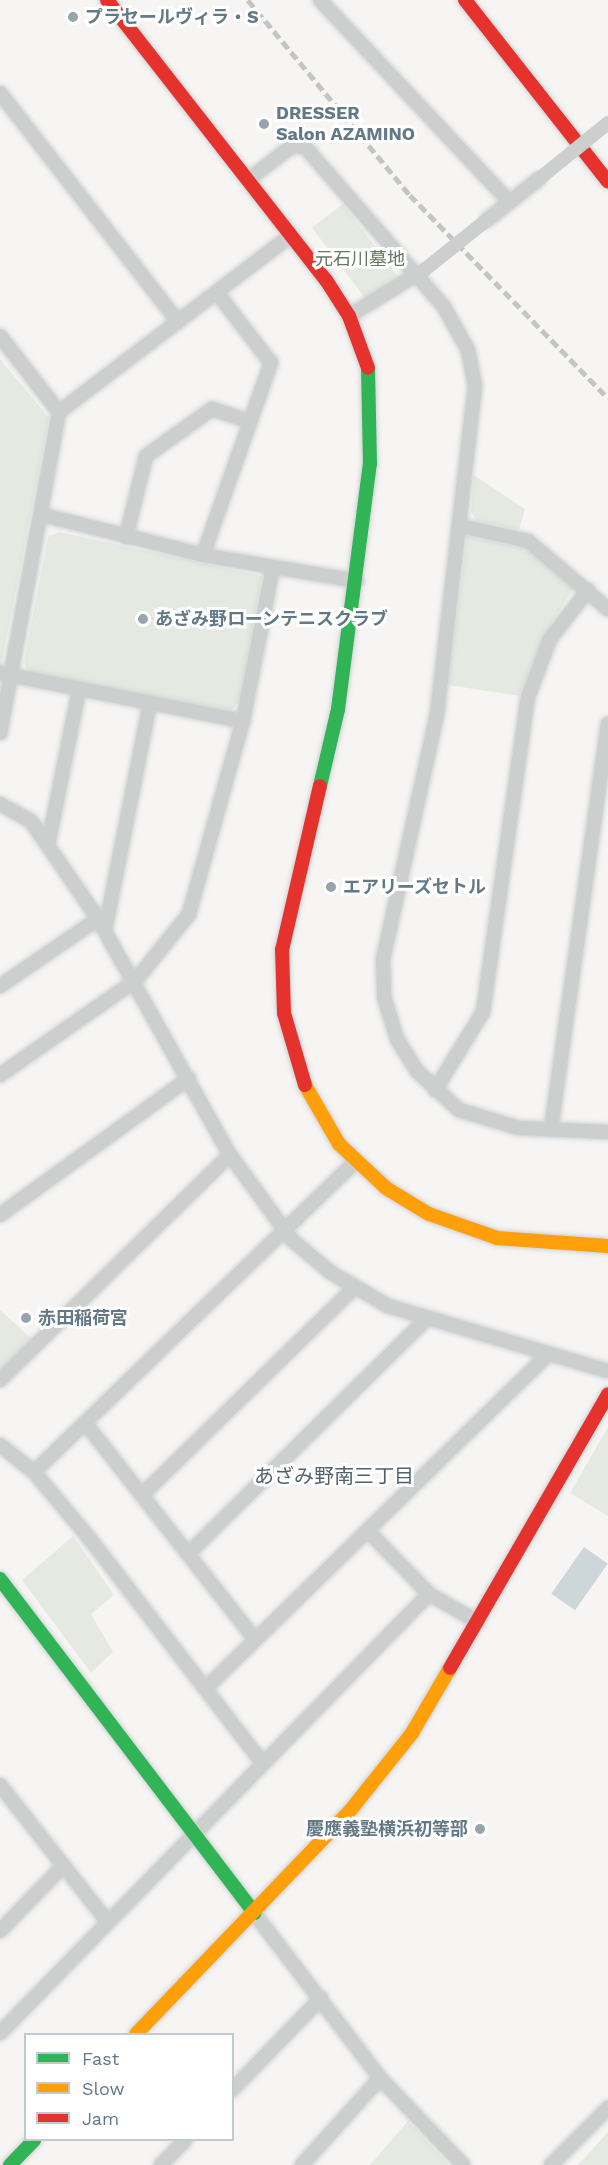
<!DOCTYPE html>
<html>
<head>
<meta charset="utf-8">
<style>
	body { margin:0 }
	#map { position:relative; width:608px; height:2165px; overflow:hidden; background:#f6f5f4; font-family:"Work Sans","Noto Sans JP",sans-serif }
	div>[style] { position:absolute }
	.green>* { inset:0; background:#e6e9e2; transform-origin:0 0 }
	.water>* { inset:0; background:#cdd7d9; transform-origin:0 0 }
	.roads { filter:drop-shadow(0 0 2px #d1d2d4) drop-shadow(0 0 2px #d1d2d4) }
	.street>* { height:14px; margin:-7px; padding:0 7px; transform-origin:7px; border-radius:7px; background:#cdcfcf }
	.fast>* { height:14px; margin:-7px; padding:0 7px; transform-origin:7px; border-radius:7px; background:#30b455 }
	.slow>* { height:14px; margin:-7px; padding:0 7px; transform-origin:7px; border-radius:7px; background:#ff9f0a }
	.jam>* { height:14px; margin:-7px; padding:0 7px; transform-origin:7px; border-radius:7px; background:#e5322d }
	.rail>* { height:4.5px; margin-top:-2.25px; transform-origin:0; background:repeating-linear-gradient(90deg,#c3c5c5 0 9px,transparent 0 13.5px) }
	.street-bridge>* { height:14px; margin:-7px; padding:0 7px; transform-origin:7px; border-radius:7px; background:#cdcfcf }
	.dots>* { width:16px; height:16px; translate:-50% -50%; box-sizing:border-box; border:3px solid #fff; border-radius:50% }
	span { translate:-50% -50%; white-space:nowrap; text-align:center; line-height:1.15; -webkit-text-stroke:6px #fff; paint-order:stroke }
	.poi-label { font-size:18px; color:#637a86; font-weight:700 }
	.left { translate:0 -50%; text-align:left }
	.right { translate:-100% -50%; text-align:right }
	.park-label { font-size:18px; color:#66785e }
	.neighbourhood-label { font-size:20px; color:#52626b }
	.legend { position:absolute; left:24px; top:2033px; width:210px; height:108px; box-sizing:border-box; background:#fff; border:2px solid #c1cacf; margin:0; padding:8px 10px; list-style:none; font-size:18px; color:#637a86 }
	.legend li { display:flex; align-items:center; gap:12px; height:30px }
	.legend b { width:30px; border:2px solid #c1cacf }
</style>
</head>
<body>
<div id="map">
	<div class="green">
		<div style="left:343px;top:204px;width:91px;height:39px;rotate:53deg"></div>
		<div style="clip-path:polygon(0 359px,49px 418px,1px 667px,0 666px)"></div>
		<div style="clip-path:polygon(474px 475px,525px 509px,519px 530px,476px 520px,471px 512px)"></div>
		<div style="clip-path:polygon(59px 532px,262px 576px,239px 701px,231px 711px,28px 673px,24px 662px,48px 537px)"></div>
		<div style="clip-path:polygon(467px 536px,525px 549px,573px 589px,545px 634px,519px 696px,448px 685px)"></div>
		<div style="clip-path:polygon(0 1310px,33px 1340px,0 1373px)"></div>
		<div style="clip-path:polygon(608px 1427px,608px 1516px,570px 1493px)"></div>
		<div style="clip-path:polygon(73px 1536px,114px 1595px,91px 1614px,113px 1652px,91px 1673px,22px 1580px)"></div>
		<div style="clip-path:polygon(408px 2121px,449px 2165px,370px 2165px)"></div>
		<div style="clip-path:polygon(608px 2132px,608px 2165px,578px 2165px)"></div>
	</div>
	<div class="water">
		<div style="left:584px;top:1547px;width:29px;height:57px;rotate:35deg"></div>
	</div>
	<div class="roads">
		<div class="street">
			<div style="left:320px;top:0;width:277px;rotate:46.8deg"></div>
			<div style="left:0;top:93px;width:290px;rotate:52.1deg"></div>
			<div style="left:248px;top:180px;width:56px;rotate:-37.7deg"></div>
			<div style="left:292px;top:146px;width:13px;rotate:4deg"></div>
			<div style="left:305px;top:147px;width:212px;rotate:49deg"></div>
			<div style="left:444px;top:307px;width:49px;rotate:60.8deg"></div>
			<div style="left:468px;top:350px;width:37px;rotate:79deg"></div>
			<div style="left:475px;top:386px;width:330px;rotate:96.6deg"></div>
			<div style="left:437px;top:714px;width:252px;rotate:102.4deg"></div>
			<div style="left:383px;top:960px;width:37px;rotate:88deg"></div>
			<div style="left:384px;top:997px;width:44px;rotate:72.8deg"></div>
			<div style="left:397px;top:1039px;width:38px;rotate:58deg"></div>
			<div style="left:417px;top:1071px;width:57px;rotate:42.9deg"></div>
			<div style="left:459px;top:1110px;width:63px;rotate:16.7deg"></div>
			<div style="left:519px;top:1128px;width:89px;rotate:2.6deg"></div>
			<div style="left:487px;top:220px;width:66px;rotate:-38.3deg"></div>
			<div style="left:349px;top:316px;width:82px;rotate:-31.6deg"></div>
			<div style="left:0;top:336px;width:96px;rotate:52.2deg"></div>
			<div style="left:59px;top:412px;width:326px;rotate:100.4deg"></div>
			<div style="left:59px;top:412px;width:292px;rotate:-37.3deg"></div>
			<div style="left:43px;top:515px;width:165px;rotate:14deg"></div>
			<div style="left:203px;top:555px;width:156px;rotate:9.6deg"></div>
			<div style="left:461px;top:526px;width:69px;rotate:12.6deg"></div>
			<div style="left:528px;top:541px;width:105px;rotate:40.4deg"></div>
			<div style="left:126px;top:537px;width:83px;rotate:-76.1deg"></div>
			<div style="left:146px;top:456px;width:81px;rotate:-35.5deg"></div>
			<div style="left:212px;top:409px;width:40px;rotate:18deg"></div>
			<div style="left:203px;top:555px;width:204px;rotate:-70.5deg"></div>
			<div style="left:271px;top:363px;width:88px;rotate:-127.6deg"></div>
			<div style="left:0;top:673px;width:248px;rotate:11.2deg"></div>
			<div style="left:0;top:804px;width:35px;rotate:29deg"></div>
			<div style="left:31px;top:821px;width:119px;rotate:55.6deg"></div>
			<div style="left:98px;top:919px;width:270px;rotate:60.8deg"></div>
			<div style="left:230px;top:1155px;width:105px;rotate:53.9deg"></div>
			<div style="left:292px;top:1240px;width:50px;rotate:40.1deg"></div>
			<div style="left:330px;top:1272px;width:67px;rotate:30.4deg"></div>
			<div style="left:388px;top:1306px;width:229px;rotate:16.5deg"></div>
			<div style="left:48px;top:845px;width:158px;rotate:-78.7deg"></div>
			<div style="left:105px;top:930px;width:231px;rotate:-78.8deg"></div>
			<div style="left:0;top:986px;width:119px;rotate:-34.4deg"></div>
			<div style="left:0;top:1075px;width:166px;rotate:-34.9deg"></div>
			<div style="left:136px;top:980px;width:85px;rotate:-51.2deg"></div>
			<div style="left:189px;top:914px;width:200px;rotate:-74.4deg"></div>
			<div style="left:243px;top:721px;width:157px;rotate:-79deg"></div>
			<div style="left:435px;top:1090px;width:92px;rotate:-58.4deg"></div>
			<div style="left:483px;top:1012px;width:318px;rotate:-81.9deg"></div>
			<div style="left:528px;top:697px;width:62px;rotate:-69.2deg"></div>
			<div style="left:550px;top:639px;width:62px;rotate:-52.2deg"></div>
			<div style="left:551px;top:1129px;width:409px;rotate:-82deg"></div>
			<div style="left:0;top:1215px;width:233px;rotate:-35.9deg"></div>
			<div style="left:0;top:1380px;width:322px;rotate:-44.4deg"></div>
			<div style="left:86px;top:1424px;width:272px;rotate:51.9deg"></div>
			<div style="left:0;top:1445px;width:43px;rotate:38.5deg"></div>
			<div style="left:34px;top:1472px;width:87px;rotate:50.1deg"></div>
			<div style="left:90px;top:1539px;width:282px;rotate:52.4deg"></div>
			<div style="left:34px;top:1472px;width:448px;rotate:-44deg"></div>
			<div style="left:144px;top:1493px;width:293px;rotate:-44.3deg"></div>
			<div style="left:368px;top:1531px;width:88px;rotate:45.9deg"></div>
			<div style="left:429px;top:1594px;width:56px;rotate:29.7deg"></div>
			<div style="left:189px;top:1553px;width:330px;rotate:-44.6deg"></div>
			<div style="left:206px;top:1688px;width:478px;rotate:-44.3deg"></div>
			<div style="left:0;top:1785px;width:174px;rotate:51.8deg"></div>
			<div style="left:254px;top:1913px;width:208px;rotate:52.6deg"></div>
			<div style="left:380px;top:2078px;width:120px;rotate:46.3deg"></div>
			<div style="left:0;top:1931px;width:91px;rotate:-45.9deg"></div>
			<div style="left:0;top:2033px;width:614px;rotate:-45.66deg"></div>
			<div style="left:232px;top:2090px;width:128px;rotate:-45.9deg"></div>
			<div style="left:161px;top:2165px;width:35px;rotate:-46deg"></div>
			<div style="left:302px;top:2165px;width:117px;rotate:-48.1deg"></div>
			<div style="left:551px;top:2165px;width:81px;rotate:-45deg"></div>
		</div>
		<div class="fast">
			<div style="left:320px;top:786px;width:79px;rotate:-76.8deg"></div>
			<div style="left:338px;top:709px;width:247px;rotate:-82.6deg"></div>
			<div style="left:370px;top:464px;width:96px;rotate:-91.2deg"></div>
			<div style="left:0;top:1579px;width:420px;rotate:52.7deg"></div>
			<div style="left:10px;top:2165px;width:35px;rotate:-46deg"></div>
		</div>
		<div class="slow">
			<div style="left:305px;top:1085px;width:68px;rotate:60deg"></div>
			<div style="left:339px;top:1144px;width:64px;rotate:43.1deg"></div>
			<div style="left:386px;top:1188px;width:50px;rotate:31.2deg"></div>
			<div style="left:429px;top:1214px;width:72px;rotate:19.4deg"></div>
			<div style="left:497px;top:1238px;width:111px;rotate:4.1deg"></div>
			<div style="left:136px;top:2034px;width:308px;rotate:-46.2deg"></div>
			<div style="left:349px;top:1812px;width:101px;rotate:-51.4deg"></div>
			<div style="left:412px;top:1733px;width:75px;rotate:-59.7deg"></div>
		</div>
		<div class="jam">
			<div style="left:107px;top:0;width:355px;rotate:52deg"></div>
			<div style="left:326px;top:280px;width:43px;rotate:57.4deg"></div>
			<div style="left:349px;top:316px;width:55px;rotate:69.9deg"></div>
			<div style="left:465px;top:0;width:231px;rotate:51.8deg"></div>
			<div style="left:305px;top:1085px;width:75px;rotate:-106.3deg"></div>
			<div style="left:284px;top:1013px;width:63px;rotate:-91.8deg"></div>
			<div style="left:282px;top:950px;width:168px;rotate:-77deg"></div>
			<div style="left:450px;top:1668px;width:316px;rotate:-60deg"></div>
		</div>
	</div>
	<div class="rail">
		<div style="left:248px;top:0;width:254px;rotate:50.3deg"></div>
		<div style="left:410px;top:195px;width:284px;rotate:45.7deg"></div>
	</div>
	<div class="street-bridge">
		<div style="left:539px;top:179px;width:89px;rotate:-39.1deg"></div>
		<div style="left:423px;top:271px;width:82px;rotate:-38.6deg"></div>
	</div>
	<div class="dots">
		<div style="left:73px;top:17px;background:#96a5ac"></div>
		<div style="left:264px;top:124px;background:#96a5ac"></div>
		<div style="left:143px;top:619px;background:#96a5ac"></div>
		<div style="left:331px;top:887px;background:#96a5ac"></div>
		<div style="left:26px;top:1318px;background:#96a5ac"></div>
		<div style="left:480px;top:1829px;background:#96a5ac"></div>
	</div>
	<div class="poi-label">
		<span class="left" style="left:85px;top:17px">プラセールヴィラ・S</span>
		<span class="left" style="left:276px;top:124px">DRESSER<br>Salon AZAMINO</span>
		<span class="left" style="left:155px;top:619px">あざみ野ローンテニスクラブ</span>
		<span class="left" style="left:343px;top:887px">エアリーズセトル</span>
		<span class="left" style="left:38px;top:1318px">赤田稲荷宮</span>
		<span class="right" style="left:468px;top:1829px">慶應義塾横浜初等部</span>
	</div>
	<div class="park-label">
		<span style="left:360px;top:259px">元石川墓地</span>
	</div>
	<div class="neighbourhood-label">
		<span style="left:334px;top:1476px">あざみ野南三丁目</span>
	</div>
	<ul class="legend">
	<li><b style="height:8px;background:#30b455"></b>Fast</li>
	<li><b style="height:8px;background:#ff9f0a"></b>Slow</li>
	<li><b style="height:8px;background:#e5322d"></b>Jam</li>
	</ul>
</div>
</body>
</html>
